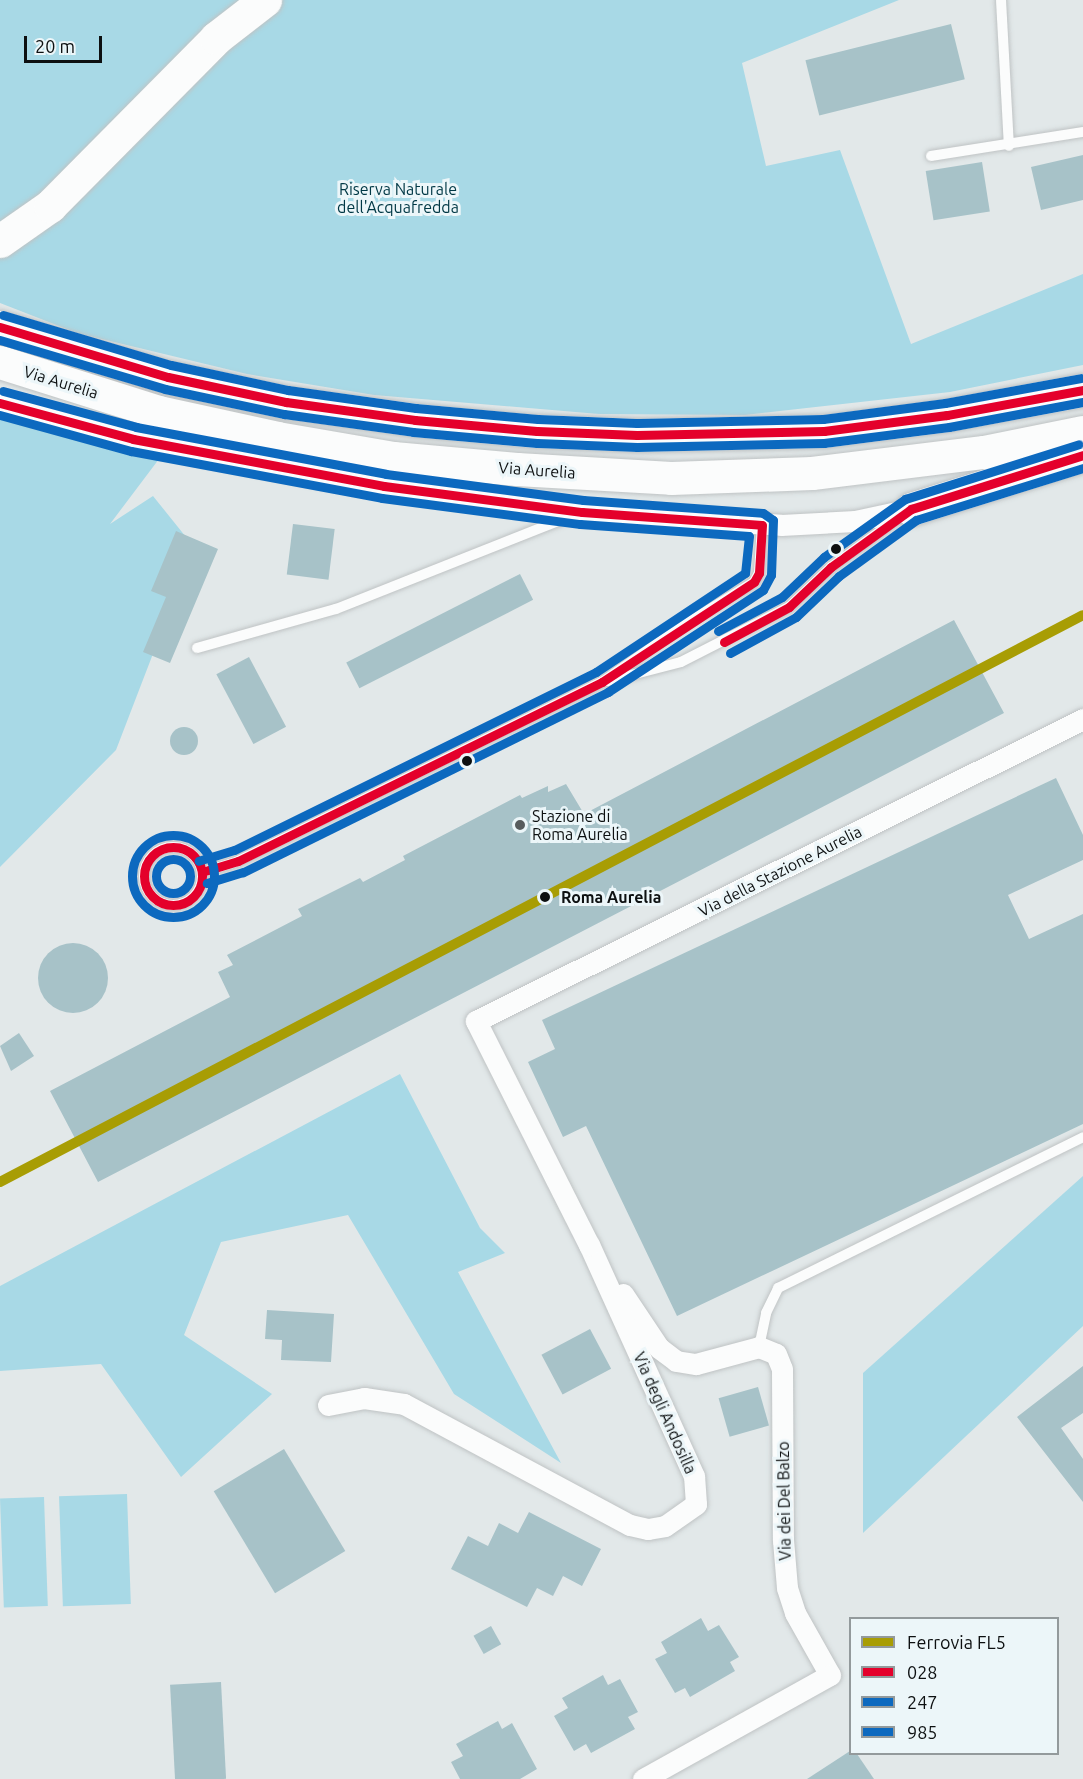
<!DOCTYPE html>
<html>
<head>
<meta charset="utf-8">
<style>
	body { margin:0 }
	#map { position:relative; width:1083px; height:1779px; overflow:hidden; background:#e2e8e9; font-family:Ubuntu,sans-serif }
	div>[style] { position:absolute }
	.green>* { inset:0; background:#a8d9e6; transform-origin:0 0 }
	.building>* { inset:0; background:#a7c2c8; transform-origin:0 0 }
	.round { border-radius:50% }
	.roads { filter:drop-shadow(0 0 2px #bfc3c4) drop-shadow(0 0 2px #bfc3c4) }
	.lane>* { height:10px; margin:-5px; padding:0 5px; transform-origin:5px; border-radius:5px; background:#fbfcfc }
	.lane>.ring { margin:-5px; padding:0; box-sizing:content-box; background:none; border:10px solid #fbfcfc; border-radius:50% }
	.street>* { height:21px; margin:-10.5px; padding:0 10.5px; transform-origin:10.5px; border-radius:10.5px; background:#fbfcfc }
	.highway>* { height:33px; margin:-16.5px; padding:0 16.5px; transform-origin:16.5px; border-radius:16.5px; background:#fbfcfc }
	.bus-1>* { height:9px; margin:-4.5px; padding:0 4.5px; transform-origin:4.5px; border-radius:4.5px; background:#e4002b }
	.bus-1>.ring { margin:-4.5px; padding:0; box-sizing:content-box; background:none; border:9px solid #e4002b; border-radius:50% }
	.bus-2>* { height:9px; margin:-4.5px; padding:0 4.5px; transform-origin:4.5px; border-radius:4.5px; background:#0c69bf }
	.bus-2>.ring { margin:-4.5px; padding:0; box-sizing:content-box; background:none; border:9px solid #0c69bf; border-radius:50% }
	.bus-3>* { height:9px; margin:-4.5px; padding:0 4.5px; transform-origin:4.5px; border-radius:4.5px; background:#0c69bf }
	.bus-3>.ring { margin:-4.5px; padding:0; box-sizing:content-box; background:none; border:9px solid #0c69bf; border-radius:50% }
	.rail-1>* { height:10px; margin:-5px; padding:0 5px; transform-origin:5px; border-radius:5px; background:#a89d04 }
	.dots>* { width:16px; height:16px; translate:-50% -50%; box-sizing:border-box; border:3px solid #ecf6f9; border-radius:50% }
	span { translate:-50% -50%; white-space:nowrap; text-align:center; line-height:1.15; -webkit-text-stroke:6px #ecf6f9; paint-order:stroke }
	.park-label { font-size:16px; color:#003845 }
	.street-label { font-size:16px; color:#0d1011 }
	.poi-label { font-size:16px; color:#0d1011 }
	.left { translate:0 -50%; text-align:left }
	.stop-label { font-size:16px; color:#0d1011; font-weight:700 }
	.legend { position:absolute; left:849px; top:1617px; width:210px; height:138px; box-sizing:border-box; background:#ecf6f9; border:2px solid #939a9c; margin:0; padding:8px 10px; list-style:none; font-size:18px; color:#0d1011 }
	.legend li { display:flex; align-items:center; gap:12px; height:30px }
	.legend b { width:30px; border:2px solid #939a9c }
	.scale { position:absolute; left:24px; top:36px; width:78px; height:27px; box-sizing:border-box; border:3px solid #0d1011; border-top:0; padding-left:8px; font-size:18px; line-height:21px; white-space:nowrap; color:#0d1011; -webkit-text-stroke:4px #ecf6f9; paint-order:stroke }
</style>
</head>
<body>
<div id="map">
	<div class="green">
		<div style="clip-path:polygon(0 0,899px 0,742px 63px,766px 166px,840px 150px,911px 344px,1083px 274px,1083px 365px,950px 392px,745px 415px,599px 414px,374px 395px,247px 374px,77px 333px,0 303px)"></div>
		<div style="clip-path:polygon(0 415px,159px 459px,110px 524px,153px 496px,194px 547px,116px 750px,0 867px)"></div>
		<div style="clip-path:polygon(400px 1074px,480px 1228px,505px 1253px,458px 1272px,561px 1463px,454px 1394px,348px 1215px,221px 1242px,184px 1335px,272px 1394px,181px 1477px,101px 1364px,0 1371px,0 1286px)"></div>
		<div style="clip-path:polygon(1083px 1176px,1083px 1326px,863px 1533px,863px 1373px)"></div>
		<div style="left:127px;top:1494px;width:110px;height:68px;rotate:88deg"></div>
		<div style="left:44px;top:1497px;width:109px;height:44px;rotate:88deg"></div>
	</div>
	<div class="building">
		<div style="left:951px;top:24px;width:57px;height:150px;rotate:76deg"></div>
		<div style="clip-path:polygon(1083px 155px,1083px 200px,1041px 210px,1031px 167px)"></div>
		<div style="left:982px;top:162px;width:50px;height:57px;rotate:81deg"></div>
		<div style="left:293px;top:524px;width:42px;height:51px;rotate:7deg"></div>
		<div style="clip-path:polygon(176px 531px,218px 549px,170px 663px,143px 652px,166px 597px,151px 591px)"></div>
		<div style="left:520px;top:574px;width:29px;height:195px;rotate:63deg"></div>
		<div style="clip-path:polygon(954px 620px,1004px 713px,98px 1182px,50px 1091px,230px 997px,218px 972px,233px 965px,227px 955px,302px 916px,298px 909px,360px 878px,363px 882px,405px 860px,403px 856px,520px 795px,522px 798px,548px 786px,548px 792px,566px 784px,584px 814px)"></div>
		<div style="left:249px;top:657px;width:79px;height:37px;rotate:62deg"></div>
		<div class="round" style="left:170px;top:727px;width:28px;height:28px"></div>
		<div style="clip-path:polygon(1056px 778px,1083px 835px,1083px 860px,1008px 895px,1029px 939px,1083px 914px,1083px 1124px,677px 1316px,586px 1126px,563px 1137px,528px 1062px,555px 1049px,542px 1020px)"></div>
		<div class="round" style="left:38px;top:943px;width:70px;height:70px"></div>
		<div style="clip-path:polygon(19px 1033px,34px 1056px,11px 1071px,0 1046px)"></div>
		<div style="clip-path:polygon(267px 1310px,334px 1314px,331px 1362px,281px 1360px,282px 1340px,265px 1339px)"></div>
		<div style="left:590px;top:1329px;width:45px;height:55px;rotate:62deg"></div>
		<div style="clip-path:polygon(1083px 1366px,1083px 1413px,1061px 1428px,1083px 1459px,1083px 1502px,1017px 1417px)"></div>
		<div style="left:758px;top:1387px;width:40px;height:41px;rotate:74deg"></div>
		<div style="left:284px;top:1449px;width:119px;height:82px;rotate:59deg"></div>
		<div style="clip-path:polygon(529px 1512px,601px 1549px,582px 1586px,563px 1576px,553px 1596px,537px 1588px,527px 1607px,451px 1569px,468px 1536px,488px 1546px,499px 1523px,518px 1533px)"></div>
		<div style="clip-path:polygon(701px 1618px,708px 1631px,719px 1625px,739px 1657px,730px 1662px,735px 1671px,690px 1697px,685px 1688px,675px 1693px,655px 1659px,667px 1653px,661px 1642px)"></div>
		<div style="left:491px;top:1626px;width:21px;height:20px;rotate:61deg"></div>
		<div style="clip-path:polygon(603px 1675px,608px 1685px,620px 1679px,638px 1712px,628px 1717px,635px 1729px,591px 1753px,586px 1744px,574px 1751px,554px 1716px,568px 1708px,562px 1698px)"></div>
		<div style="left:221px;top:1682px;width:97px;height:51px;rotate:87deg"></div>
		<div style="clip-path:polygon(498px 1721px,502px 1729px,512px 1723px,537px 1769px,520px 1779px,460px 1779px,451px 1762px,463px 1756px,456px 1744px)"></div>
		<div style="clip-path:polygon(850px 1751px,857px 1754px,874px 1779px,807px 1779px)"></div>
	</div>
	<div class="roads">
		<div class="lane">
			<div style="left:1001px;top:0;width:146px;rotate:86.9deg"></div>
			<div style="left:931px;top:156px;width:154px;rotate:-9deg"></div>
			<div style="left:197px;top:648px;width:144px;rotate:-15.7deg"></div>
			<div style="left:336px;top:609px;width:258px;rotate:-21.6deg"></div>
			<div style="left:608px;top:681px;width:75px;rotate:-14.6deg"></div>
			<div style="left:681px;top:662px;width:121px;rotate:-27deg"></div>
			<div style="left:789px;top:607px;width:58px;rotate:-43.6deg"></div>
			<div style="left:831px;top:567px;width:87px;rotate:-36.1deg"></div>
			<div class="ring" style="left:144px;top:847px;width:48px;height:48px"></div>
			<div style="left:203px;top:872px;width:37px;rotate:-17deg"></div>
			<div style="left:238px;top:861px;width:406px;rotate:-26.2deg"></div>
			<div style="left:602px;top:682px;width:98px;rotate:-35deg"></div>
			<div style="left:682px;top:626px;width:84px;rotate:-31.4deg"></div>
			<div style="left:754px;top:582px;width:10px;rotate:-61deg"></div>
			<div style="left:759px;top:573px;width:48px;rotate:-86.4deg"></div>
			<div style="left:759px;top:1347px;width:35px;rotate:-78deg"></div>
			<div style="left:766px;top:1313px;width:28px;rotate:-64deg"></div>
			<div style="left:778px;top:1288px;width:340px;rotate:-26.3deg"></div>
		</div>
		<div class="street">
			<div style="left:0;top:403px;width:138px;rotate:15.1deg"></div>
			<div style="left:133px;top:439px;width:200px;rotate:11deg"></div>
			<div style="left:329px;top:477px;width:255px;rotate:7.9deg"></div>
			<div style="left:582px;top:512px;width:199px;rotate:3.7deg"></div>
			<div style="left:781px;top:525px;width:74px;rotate:-3.1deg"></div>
			<div style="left:855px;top:521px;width:57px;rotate:-12.1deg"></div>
			<div style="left:623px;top:1294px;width:65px;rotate:56.3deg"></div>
			<div style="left:659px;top:1348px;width:21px;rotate:37deg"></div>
			<div style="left:676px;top:1361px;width:20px;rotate:9deg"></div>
			<div style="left:696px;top:1364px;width:65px;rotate:-15.1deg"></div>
			<div style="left:759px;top:1347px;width:18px;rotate:22deg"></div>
			<div style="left:776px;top:1354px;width:16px;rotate:68deg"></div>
			<div style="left:782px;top:1369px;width:171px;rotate:89.7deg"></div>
			<div style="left:783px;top:1540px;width:48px;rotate:85.2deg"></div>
			<div style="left:787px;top:1588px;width:26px;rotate:72deg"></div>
			<div style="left:795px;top:1613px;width:71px;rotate:60.6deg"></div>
			<div style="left:830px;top:1675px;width:214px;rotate:150.9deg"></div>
			<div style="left:328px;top:1405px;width:37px;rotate:-11deg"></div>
			<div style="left:364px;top:1398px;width:40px;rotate:8.5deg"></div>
			<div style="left:404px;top:1404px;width:256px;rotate:28.2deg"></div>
			<div style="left:630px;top:1525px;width:18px;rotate:13deg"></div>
			<div style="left:648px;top:1529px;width:17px;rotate:-10deg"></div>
			<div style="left:665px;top:1526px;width:38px;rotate:-35deg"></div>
			<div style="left:696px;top:1504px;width:28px;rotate:-94deg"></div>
			<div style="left:694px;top:1476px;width:254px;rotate:-114.4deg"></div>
			<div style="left:589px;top:1245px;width:251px;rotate:-116.8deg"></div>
			<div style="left:476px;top:1021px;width:678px;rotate:-26.45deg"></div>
		</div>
		<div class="highway">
			<div style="left:0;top:241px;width:61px;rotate:-35deg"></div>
			<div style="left:50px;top:206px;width:236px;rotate:-45.3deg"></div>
			<div style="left:216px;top:38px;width:62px;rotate:-37.8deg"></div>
			<div style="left:0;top:327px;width:175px;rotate:16.6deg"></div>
			<div style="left:168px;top:377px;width:121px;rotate:12deg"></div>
			<div style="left:286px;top:402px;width:130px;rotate:7.9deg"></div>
			<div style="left:415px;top:420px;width:122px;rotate:5.2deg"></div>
			<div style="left:537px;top:431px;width:100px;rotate:2.3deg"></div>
			<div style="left:637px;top:435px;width:187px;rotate:-1.2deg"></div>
			<div style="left:824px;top:431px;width:124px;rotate:-7.4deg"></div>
			<div style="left:947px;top:415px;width:138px;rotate:-10.4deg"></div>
			<div style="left:0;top:362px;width:167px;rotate:17.5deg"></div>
			<div style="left:159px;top:412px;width:121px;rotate:12.4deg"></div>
			<div style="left:277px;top:438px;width:118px;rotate:9.8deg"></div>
			<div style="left:393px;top:458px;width:124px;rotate:5.1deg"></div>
			<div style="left:517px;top:469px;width:154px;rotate:3.3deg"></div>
			<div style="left:671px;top:478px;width:141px;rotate:-2deg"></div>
			<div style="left:812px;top:473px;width:173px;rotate:-7deg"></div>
			<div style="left:984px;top:452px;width:101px;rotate:-11.4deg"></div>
			<div style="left:911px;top:509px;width:180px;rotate:-17.4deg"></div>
		</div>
	</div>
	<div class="bus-1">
		<div style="left:0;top:327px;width:175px;rotate:16.6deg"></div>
		<div style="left:168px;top:377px;width:121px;rotate:12deg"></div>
		<div style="left:286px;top:402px;width:130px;rotate:7.9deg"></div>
		<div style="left:415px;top:420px;width:122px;rotate:5.2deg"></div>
		<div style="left:537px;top:431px;width:100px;rotate:2.3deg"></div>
		<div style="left:637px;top:435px;width:187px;rotate:-1.2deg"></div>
		<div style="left:824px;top:431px;width:124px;rotate:-7.4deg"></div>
		<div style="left:947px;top:415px;width:138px;rotate:-10.4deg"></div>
		<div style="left:0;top:403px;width:138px;rotate:15.1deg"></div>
		<div style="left:133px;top:439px;width:255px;rotate:10.6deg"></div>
		<div style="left:384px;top:486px;width:200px;rotate:7.5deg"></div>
		<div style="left:582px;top:512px;width:180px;rotate:4.1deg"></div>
		<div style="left:762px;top:525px;width:48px;rotate:93.6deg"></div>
		<div style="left:759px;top:573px;width:10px;rotate:119deg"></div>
		<div style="left:754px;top:582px;width:182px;rotate:146.7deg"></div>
		<div style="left:602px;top:682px;width:406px;rotate:153.8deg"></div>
		<div style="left:238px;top:861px;width:37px;rotate:163deg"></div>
		<div style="left:724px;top:642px;width:74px;rotate:-28.3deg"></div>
		<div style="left:789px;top:607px;width:58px;rotate:-43.6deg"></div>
		<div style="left:831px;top:567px;width:99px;rotate:-35.9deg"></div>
		<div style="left:911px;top:509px;width:180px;rotate:-17.4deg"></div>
		<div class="ring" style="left:144px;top:847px;width:49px;height:49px"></div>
	</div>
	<div class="bus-2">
		<div style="left:0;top:340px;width:172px;rotate:16.5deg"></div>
		<div style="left:165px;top:389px;width:122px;rotate:11.9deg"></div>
		<div style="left:284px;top:414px;width:130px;rotate:7.9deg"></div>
		<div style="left:413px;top:432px;width:124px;rotate:5.1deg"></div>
		<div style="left:537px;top:443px;width:100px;rotate:2.3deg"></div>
		<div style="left:637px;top:447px;width:187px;rotate:-1.2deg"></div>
		<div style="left:824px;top:443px;width:126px;rotate:-7.3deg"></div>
		<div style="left:949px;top:427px;width:136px;rotate:-10.6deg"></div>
		<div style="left:0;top:415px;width:136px;rotate:15.4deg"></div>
		<div style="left:131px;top:451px;width:255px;rotate:10.6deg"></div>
		<div style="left:382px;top:498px;width:200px;rotate:7.5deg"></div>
		<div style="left:580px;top:524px;width:169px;rotate:4.1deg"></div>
		<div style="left:749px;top:536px;width:37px;rotate:96deg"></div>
		<div style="left:745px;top:573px;width:179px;rotate:146.4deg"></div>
		<div style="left:596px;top:672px;width:403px;rotate:153.8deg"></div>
		<div style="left:234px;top:850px;width:37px;rotate:163deg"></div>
		<div style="left:730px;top:653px;width:75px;rotate:-28.6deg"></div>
		<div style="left:796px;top:617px;width:59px;rotate:-43.6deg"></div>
		<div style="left:839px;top:576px;width:95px;rotate:-36deg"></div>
		<div style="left:916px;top:520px;width:175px;rotate:-17.3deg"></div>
		<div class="ring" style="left:132px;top:835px;width:73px;height:73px"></div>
	</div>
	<div class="bus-3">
		<div style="left:3px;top:315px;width:175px;rotate:16.6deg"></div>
		<div style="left:171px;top:365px;width:120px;rotate:12.1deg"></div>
		<div style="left:288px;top:390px;width:129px;rotate:8deg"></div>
		<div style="left:416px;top:408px;width:122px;rotate:5.2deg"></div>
		<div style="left:538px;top:419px;width:99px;rotate:2.3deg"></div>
		<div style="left:637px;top:423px;width:186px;rotate:-1.2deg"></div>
		<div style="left:823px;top:419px;width:123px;rotate:-7.5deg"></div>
		<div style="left:945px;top:403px;width:138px;rotate:-10.4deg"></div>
		<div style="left:3px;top:391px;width:138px;rotate:15.1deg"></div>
		<div style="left:136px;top:427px;width:254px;rotate:10.6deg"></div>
		<div style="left:386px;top:474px;width:199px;rotate:7.5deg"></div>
		<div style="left:583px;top:500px;width:180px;rotate:4.1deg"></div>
		<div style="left:763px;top:513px;width:12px;rotate:35deg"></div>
		<div style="left:773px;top:520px;width:55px;rotate:92.1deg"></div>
		<div style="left:771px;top:575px;width:17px;rotate:118deg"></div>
		<div style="left:763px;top:590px;width:186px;rotate:146.7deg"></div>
		<div style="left:608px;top:692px;width:407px;rotate:153.7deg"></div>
		<div style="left:243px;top:872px;width:38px;rotate:163deg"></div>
		<div style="left:718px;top:631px;width:72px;rotate:-28deg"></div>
		<div style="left:782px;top:597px;width:58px;rotate:-43.6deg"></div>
		<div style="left:824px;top:557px;width:100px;rotate:-35.6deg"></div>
		<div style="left:905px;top:499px;width:182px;rotate:-17.5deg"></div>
		<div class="ring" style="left:156px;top:859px;width:25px;height:25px"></div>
	</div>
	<div class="rail-1">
		<div style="left:0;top:1182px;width:1222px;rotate:-27.63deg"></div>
	</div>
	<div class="dots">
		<div style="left:836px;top:549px;background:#0d1011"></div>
		<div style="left:467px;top:761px;background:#0d1011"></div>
		<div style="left:520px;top:825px;background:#585c5d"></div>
		<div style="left:545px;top:897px;background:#0d1011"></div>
	</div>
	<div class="park-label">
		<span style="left:398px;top:198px">Riserva Naturale<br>dell'Acquafredda</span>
	</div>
	<div class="street-label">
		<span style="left:61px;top:382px;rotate:17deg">Via Aurelia</span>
		<span style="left:537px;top:470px;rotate:4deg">Via Aurelia</span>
		<span style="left:780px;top:871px;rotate:-27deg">Via della Stazione Aurelia</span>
		<span style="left:665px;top:1413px;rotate:66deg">Via degli Andosilla</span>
		<span style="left:784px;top:1501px;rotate:-91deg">Via dei Del Balzo</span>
	</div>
	<div class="poi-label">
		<span class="left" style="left:532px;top:825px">Stazione di<br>Roma Aurelia</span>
	</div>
	<div class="stop-label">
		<span class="left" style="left:561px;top:897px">Roma Aurelia</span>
	</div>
	<ul class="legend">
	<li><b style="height:8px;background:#a89d04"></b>Ferrovia FL5</li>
	<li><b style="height:8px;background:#e4002b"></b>028</li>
	<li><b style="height:8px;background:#0c69bf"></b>247</li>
	<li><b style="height:8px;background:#0c69bf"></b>985</li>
	</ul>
	<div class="scale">20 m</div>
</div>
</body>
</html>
